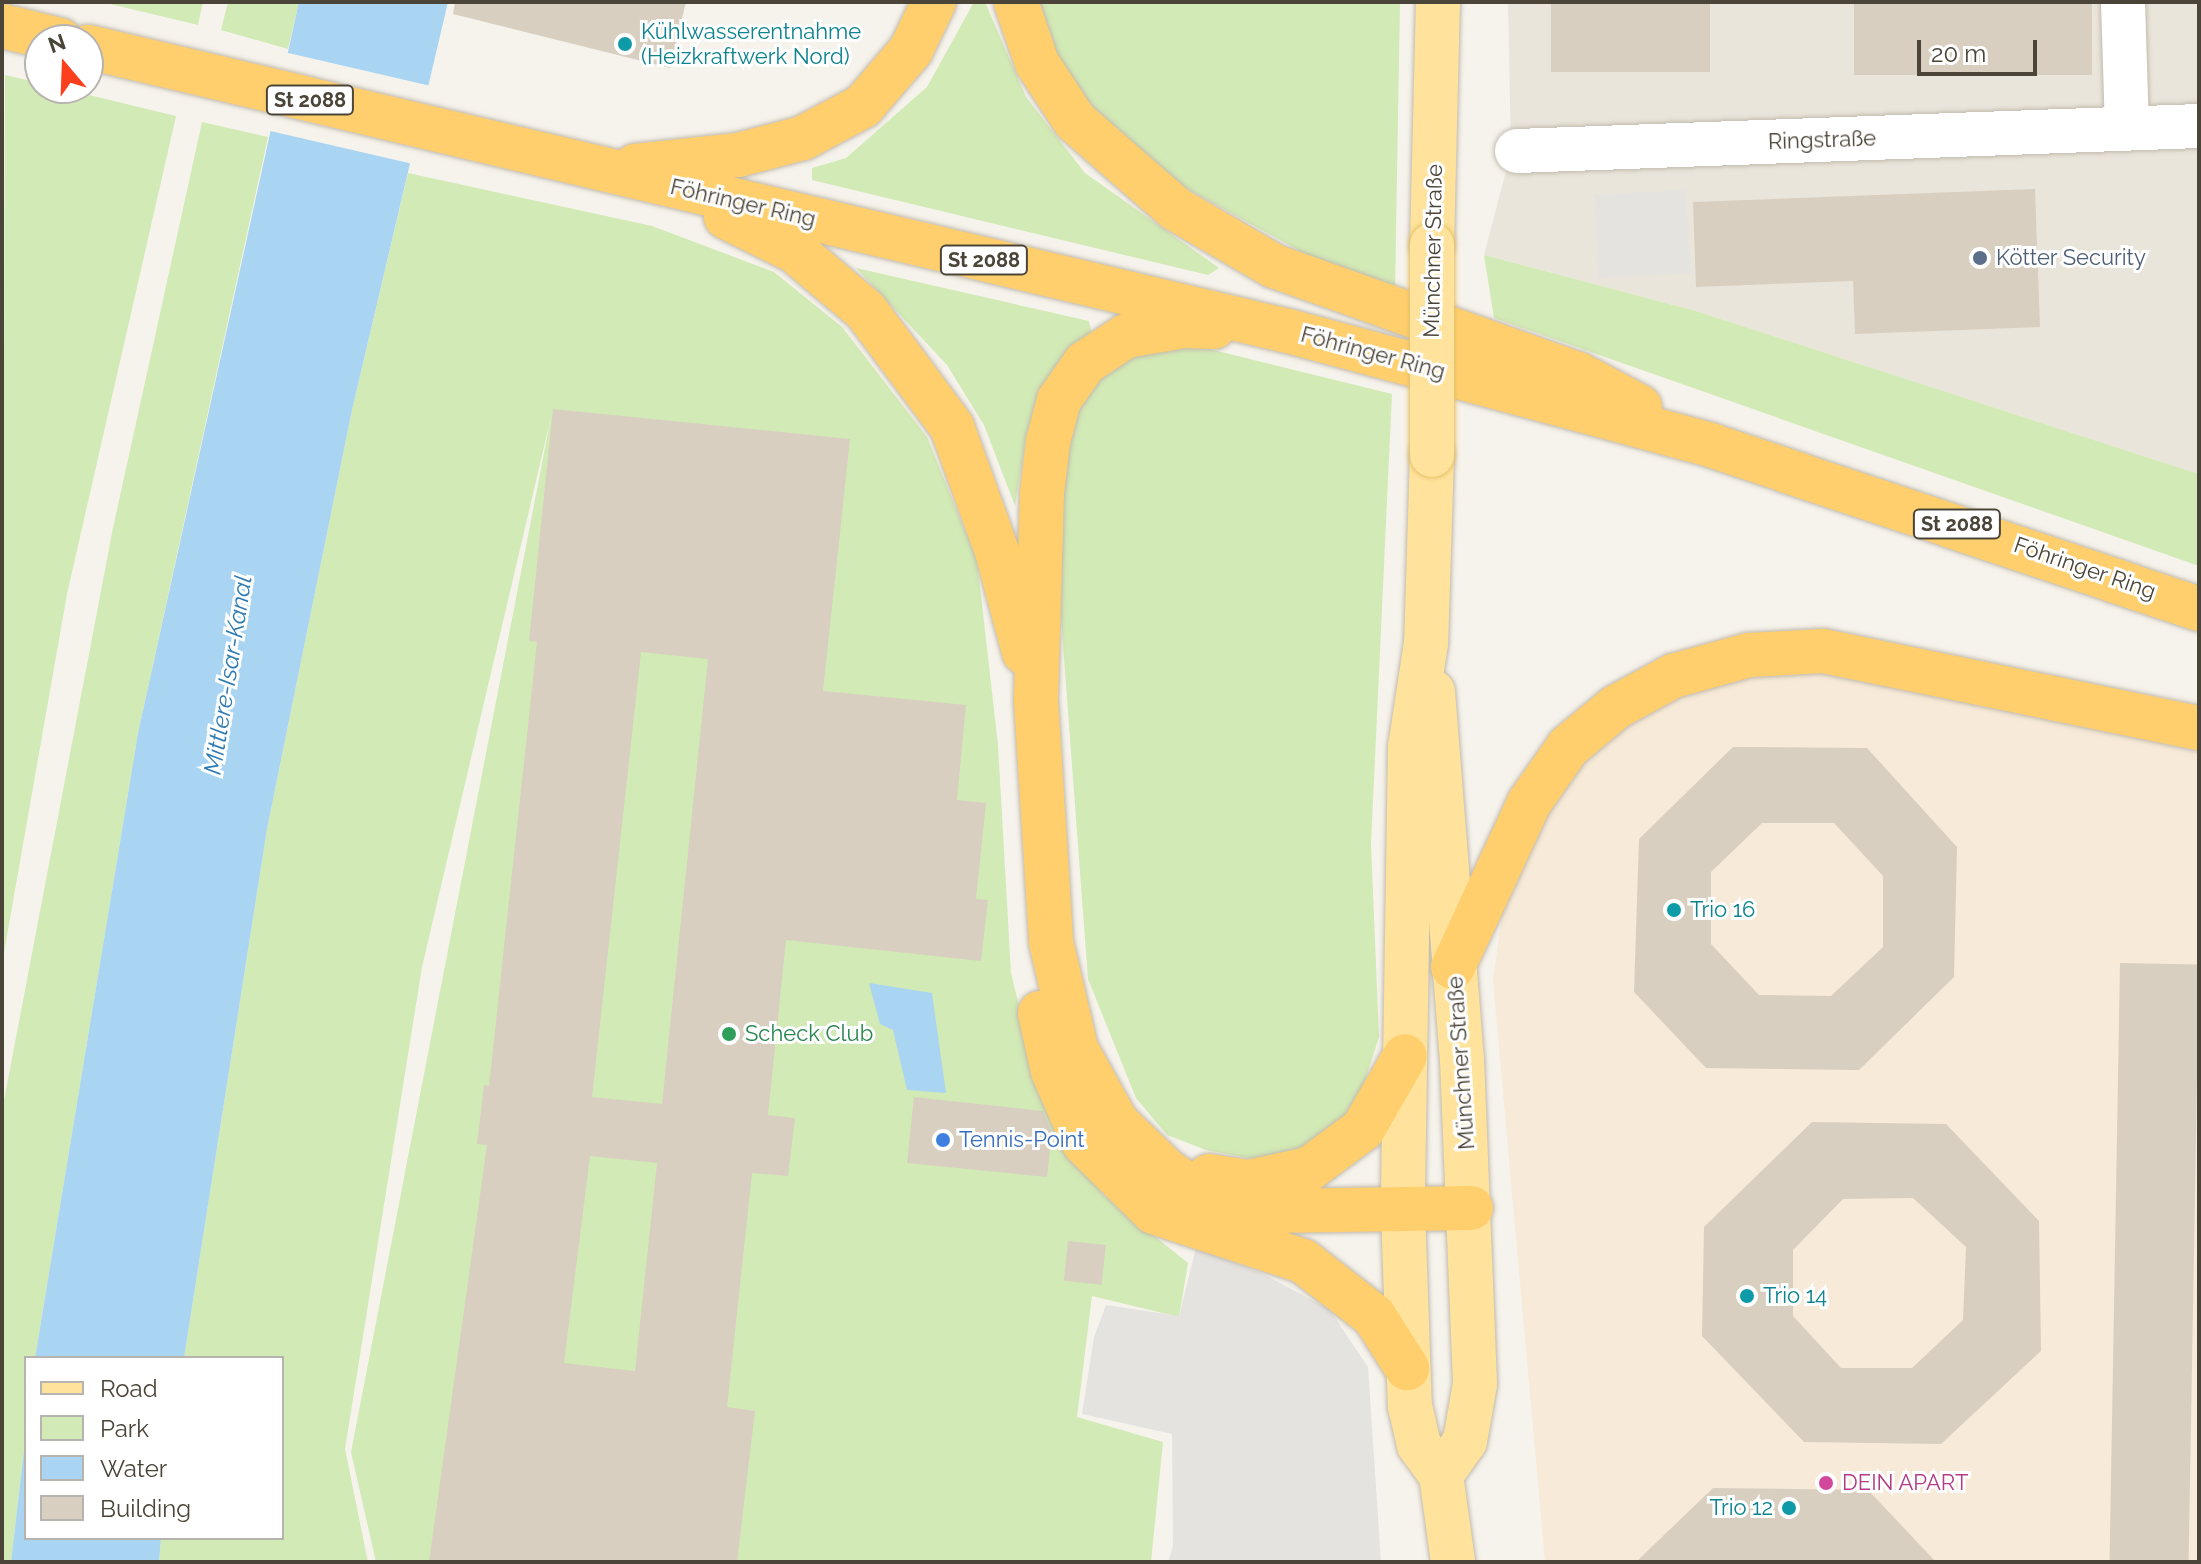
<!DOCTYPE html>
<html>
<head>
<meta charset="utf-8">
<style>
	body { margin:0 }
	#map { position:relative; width:2201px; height:1564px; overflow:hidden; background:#f6f3ec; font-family:Raleway,sans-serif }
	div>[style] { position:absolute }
	.residential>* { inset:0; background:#eae5da }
	.commercial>* { inset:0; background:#f7ead8 }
	.green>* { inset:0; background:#d2eab5 }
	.parking>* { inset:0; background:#e5e3e0; transform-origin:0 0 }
	.water>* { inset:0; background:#a9d4f2 }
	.pier>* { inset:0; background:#f6f3ec; transform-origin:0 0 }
	.building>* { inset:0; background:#d8cfc1; transform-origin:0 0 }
	.roads { filter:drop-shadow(0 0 2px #c2bbae) drop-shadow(0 0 2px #c2bbae) }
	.minor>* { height:44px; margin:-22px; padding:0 22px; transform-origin:22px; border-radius:22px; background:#fff }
	.major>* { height:44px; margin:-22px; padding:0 22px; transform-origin:22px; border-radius:22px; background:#ffe39c }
	.highway>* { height:44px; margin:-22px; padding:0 22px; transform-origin:22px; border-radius:22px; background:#ffcf6e }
	.bridges { filter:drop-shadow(0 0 2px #e6c16a) drop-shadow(0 0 2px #e6c16a) }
	.major-bridge>* { height:44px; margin:-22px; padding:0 22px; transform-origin:22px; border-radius:22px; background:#ffe39c }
	.dots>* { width:22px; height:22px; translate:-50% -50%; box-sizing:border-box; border:4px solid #fff; border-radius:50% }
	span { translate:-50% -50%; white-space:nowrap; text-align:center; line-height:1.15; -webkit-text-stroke:6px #fff; paint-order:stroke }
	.shield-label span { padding:2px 6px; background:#fff; border:2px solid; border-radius:6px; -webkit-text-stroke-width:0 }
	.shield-label { font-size:20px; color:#4b4439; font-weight:700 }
	.culture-label { font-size:22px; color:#0d838f }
	.left { translate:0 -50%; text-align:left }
	.right { translate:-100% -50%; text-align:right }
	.street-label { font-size:22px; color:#4b4439 }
	.service-label { font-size:22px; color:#4e5e75 }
	.leisure-label { font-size:22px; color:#27864d }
	.shop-label { font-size:22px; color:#366cbe }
	.hotel-label { font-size:22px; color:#b23c85 }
	.water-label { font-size:24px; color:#2e7ab2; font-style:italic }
	.frame { position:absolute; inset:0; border:4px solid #4b4439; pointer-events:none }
	.legend { position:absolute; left:24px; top:1356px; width:260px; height:184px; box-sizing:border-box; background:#fff; border:2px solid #b7b4b0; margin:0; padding:10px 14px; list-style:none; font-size:24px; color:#4b4439 }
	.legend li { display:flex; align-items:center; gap:16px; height:40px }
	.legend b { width:40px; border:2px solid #b7b4b0 }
	.north { position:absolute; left:24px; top:24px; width:80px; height:80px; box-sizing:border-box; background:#fff; border:2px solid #b7b4b0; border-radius:50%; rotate:341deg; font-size:22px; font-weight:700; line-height:32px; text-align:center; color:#4b4439 }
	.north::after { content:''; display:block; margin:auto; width:28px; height:36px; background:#fc3f1d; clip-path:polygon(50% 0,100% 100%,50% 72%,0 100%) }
	.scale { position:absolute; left:1917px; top:40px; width:120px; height:36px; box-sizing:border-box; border:4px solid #4b4439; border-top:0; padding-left:10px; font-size:24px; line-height:28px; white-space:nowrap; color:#4b4439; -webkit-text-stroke:6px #fff; paint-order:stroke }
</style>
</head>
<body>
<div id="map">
	<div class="residential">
		<div style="clip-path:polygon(1508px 2px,2199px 2px,2199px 474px,1696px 311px,1484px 255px,1511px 152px)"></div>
	</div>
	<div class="commercial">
		<div style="clip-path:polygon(1778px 668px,1889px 672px,2199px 753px,2199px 1562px,1545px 1562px,1493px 980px,1507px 879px,1578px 762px,1620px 717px,1703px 678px)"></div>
	</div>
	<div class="green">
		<div style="clip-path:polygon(102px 2px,203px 2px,198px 25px)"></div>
		<div style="clip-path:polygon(228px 2px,299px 2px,288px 49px,221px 30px)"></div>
		<div style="clip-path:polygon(974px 2px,985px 2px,1026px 97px,1085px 173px,1219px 268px,1208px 275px,812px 180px,812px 168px,846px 158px,927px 87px)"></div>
		<div style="clip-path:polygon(1039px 2px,1400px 2px,1395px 290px,1316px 260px,1184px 187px,1101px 118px,1057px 59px)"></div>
		<div style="clip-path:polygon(5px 75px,40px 83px,40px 88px,60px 88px,176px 116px,67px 594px,2px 964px)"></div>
		<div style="clip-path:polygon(202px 122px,268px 137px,138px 733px,35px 1358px,26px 1358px,26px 1433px,11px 1562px,2px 1562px,2px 1111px,113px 528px)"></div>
		<div style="clip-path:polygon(408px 173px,652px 226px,774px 272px,842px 327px,927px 437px,977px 560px,998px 745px,1011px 973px,1041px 1095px,1102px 1194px,1188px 1263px,1179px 1317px,1092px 1296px,1077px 1417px,1163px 1442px,1151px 1562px,376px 1562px,351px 1452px,551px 417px,422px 967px,345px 1449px,368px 1562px,159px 1562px,161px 1538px,282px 1538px,282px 1358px,184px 1358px,267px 829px,352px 410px)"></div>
		<div style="clip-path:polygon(1484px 255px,1696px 311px,2199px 474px,2199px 566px,1494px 318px)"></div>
		<div style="clip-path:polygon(856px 268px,1089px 321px,1093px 339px,1042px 397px,1027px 432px,1015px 506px,984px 425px,947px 365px)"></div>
		<div style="clip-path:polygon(1197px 346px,1392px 394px,1371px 844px,1379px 1037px,1359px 1099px,1334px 1130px,1303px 1154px,1254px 1159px,1206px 1150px,1167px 1135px,1136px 1098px,1088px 979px,1059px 591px,1062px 458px,1086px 389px,1108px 367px,1144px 351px)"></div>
	</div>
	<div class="parking">
		<div style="left:1686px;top:190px;width:83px;height:92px;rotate:87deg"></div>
		<div style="clip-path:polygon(1196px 1248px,1261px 1273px,1329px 1309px,1368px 1367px,1381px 1562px,1168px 1562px,1173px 1546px,1172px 1434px,1082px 1414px,1094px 1337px,1106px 1305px,1179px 1316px)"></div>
	</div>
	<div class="water">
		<div style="clip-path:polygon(299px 2px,448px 2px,352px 410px,267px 829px,184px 1358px,35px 1358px,138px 733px)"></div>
		<div style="clip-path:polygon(869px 983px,932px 993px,946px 1093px,907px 1090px,893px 1030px,880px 1024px)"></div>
		<div style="clip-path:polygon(26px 1433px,26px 1538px,161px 1538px,159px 1562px,11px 1562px)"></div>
	</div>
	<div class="pier">
		<div style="left:284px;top:52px;width:152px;height:80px;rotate:13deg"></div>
	</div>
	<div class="building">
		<div style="clip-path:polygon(455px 2px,686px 2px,670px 68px,453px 14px)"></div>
		<div style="left:1551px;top:2px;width:159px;height:70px"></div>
		<div style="left:1854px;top:2px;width:238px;height:73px"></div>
		<div style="clip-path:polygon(2035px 189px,2040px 327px,1855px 334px,1853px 281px,1696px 287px,1693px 202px)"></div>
		<div style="clip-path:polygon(evenodd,553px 409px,850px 439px,823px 691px,966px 705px,957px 800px,986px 803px,976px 899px,988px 900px,981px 961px,786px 940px,768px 1115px,795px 1118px,788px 1176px,752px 1173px,727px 1407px,755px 1411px,737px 1562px,429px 1562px,487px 1145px,477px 1144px,484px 1085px,489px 1086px,537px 642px,529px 641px,553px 409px,641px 652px,708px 659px,662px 1104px,592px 1097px,641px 652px,553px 409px,590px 1156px,657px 1163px,635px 1371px,564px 1363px,590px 1156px)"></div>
		<div style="clip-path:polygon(evenodd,1733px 747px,1867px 748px,1957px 847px,1954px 977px,1859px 1070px,1706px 1068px,1634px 992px,1639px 839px,1733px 747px,1762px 823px,1834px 823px,1883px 876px,1883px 947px,1831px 996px,1759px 995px,1711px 944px,1711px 872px,1762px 823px)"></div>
		<div style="left:2120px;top:963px;width:79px;height:599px;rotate:1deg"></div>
		<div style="clip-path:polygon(914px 1097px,1043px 1111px,1052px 1133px,1047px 1177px,907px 1163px)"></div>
		<div style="clip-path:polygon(evenodd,1812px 1122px,1946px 1124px,2039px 1221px,2041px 1351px,1941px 1444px,1804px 1442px,1702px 1336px,1704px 1227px,1812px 1122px,1913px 1198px,1966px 1247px,1963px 1320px,1912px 1368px,1841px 1368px,1793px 1316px,1793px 1250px,1843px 1199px,1913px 1198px)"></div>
		<div style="left:1068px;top:1241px;width:38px;height:40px;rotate:6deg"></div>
		<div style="clip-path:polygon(1713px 1488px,1868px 1490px,1936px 1562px,1636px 1562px)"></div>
	</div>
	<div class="roads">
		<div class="minor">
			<div style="left:2123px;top:2px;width:126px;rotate:88.2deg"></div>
			<div style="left:1517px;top:151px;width:682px;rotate:-2.1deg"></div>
		</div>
		<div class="major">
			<div style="left:1432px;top:245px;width:243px;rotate:-88.6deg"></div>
			<div style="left:1432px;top:455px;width:188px;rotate:91.8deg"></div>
			<div style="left:1426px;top:643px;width:105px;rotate:98.7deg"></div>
			<div style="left:1410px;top:747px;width:463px;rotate:90.9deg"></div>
			<div style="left:1403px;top:1210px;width:196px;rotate:88deg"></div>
			<div style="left:1410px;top:1406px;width:40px;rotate:77deg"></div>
			<div style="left:1419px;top:1445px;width:37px;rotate:54deg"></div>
			<div style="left:1441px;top:1475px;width:88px;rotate:82.1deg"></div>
			<div style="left:1433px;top:692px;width:369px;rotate:85.5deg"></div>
			<div style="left:1462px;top:1060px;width:324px;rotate:87.7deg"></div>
			<div style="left:1475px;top:1384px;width:58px;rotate:100deg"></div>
			<div style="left:1465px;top:1441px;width:42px;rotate:125.2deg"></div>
		</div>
		<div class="highway">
			<div style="left:1016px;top:2px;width:65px;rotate:71deg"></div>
			<div style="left:1037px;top:63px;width:69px;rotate:56.8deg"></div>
			<div style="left:1075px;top:121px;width:134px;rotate:41.1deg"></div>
			<div style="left:1176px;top:209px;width:113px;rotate:30.2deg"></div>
			<div style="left:1274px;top:266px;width:323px;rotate:19.6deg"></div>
			<div style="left:1578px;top:374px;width:70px;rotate:28deg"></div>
			<div style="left:2px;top:26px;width:60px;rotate:13.6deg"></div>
			<div style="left:88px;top:47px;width:1233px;rotate:13.32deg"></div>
			<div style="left:1288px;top:331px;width:440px;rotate:15.1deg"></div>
			<div style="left:1713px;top:446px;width:513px;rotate:18.54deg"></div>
			<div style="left:635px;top:166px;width:104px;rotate:-6.1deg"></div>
			<div style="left:738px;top:155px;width:67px;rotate:-14.7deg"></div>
			<div style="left:803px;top:138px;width:68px;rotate:-28.1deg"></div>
			<div style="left:863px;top:106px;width:74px;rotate:-49.4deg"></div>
			<div style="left:911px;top:50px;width:53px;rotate:-64.4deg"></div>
			<div style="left:726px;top:217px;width:77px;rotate:26.2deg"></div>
			<div style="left:795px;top:251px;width:93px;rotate:40.2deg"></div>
			<div style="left:866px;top:311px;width:144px;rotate:53.4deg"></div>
			<div style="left:952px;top:427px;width:132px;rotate:70.1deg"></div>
			<div style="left:997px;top:551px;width:105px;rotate:75deg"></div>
			<div style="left:1214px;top:327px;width:30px;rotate:-178deg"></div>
			<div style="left:1184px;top:326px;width:59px;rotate:170.2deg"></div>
			<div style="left:1126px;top:336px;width:49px;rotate:146.6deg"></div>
			<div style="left:1085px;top:363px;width:45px;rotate:125.1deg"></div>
			<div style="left:1059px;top:400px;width:43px;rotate:104.7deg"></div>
			<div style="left:1048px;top:442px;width:51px;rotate:96.7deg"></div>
			<div style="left:1042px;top:493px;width:208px;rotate:91.7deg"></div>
			<div style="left:1036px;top:701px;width:241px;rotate:86.4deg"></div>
			<div style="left:1051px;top:942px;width:110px;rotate:76.8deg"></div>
			<div style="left:1076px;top:1049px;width:85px;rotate:61deg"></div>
			<div style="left:1117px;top:1123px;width:69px;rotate:43.8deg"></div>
			<div style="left:1167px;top:1171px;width:56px;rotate:33.4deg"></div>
			<div style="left:1214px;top:1202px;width:60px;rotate:8.7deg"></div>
			<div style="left:1273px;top:1211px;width:198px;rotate:-0.9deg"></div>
			<div style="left:1453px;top:967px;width:181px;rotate:-65.1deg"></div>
			<div style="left:1529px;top:803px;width:68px;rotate:-55.1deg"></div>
			<div style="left:1568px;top:747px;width:62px;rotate:-39.8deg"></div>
			<div style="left:1616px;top:707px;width:65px;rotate:-28.5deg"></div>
			<div style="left:1673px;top:676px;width:79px;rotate:-15.4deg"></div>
			<div style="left:1749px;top:655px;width:74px;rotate:-3.1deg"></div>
			<div style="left:1823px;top:651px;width:384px;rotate:11.6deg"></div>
			<div style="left:1040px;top:1013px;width:59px;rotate:77.4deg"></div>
			<div style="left:1053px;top:1071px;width:78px;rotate:66.7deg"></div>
			<div style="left:1084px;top:1143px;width:98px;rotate:44.6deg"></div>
			<div style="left:1154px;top:1212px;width:157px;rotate:18.2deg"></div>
			<div style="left:1303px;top:1261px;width:90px;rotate:37.8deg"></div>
			<div style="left:1374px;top:1316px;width:62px;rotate:57.6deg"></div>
			<div style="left:1209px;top:1176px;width:40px;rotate:8.5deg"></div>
			<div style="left:1249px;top:1182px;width:61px;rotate:-12.2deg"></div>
			<div style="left:1309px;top:1169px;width:67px;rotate:-36.5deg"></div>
			<div style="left:1363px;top:1129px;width:84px;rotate:-60.1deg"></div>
		</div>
	</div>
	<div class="bridges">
		<div class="major-bridge">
			<div style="left:1432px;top:455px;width:210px;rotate:-90deg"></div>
		</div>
	</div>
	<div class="dots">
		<div style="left:625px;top:44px;background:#0f9aa8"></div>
		<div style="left:1980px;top:258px;background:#5c6f8a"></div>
		<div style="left:1674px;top:910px;background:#0f9aa8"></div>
		<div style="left:729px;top:1034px;background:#2e9e5b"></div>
		<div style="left:943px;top:1140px;background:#3f7fe0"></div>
		<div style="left:1747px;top:1296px;background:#0f9aa8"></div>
		<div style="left:1826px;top:1483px;background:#d1479c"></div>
		<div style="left:1789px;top:1508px;background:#0f9aa8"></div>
	</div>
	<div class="shield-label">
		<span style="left:310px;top:100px">St 2088</span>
		<span style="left:984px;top:260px">St 2088</span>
		<span style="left:1957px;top:524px">St 2088</span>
	</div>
	<div class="culture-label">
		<span class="left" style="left:641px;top:44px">Kühlwasserentnahme<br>(Heizkraftwerk Nord)</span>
		<span class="left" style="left:1690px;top:910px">Trio 16</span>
		<span class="left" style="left:1763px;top:1296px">Trio 14</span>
		<span class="right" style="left:1773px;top:1508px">Trio 12</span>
	</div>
	<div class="street-label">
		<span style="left:1822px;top:140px;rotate:-2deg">Ringstraße</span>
		<span style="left:743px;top:203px;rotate:13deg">Föhringer Ring</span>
		<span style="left:1433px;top:251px;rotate:-89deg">Münchner Straße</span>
		<span style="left:1373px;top:353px;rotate:15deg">Föhringer Ring</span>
		<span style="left:2085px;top:568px;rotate:19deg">Föhringer Ring</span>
		<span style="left:1461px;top:1063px;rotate:-94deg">Münchner Straße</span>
	</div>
	<div class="service-label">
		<span class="left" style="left:1996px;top:258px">Kötter Security</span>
	</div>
	<div class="leisure-label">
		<span class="left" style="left:745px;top:1034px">Scheck Club</span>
	</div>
	<div class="shop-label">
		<span class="left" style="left:959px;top:1140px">Tennis-Point</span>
	</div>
	<div class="hotel-label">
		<span class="left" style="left:1842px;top:1483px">DEIN APART</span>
	</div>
	<div class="water-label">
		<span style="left:228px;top:675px;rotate:-81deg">Mittlere-Isar-Kanal</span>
	</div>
	<div class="frame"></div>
	<ul class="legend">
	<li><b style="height:10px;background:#ffe39c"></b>Road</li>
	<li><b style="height:22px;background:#d2eab5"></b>Park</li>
	<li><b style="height:22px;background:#a9d4f2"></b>Water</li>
	<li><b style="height:22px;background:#d8cfc1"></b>Building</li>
	</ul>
	<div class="north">N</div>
	<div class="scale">20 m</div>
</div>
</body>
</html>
